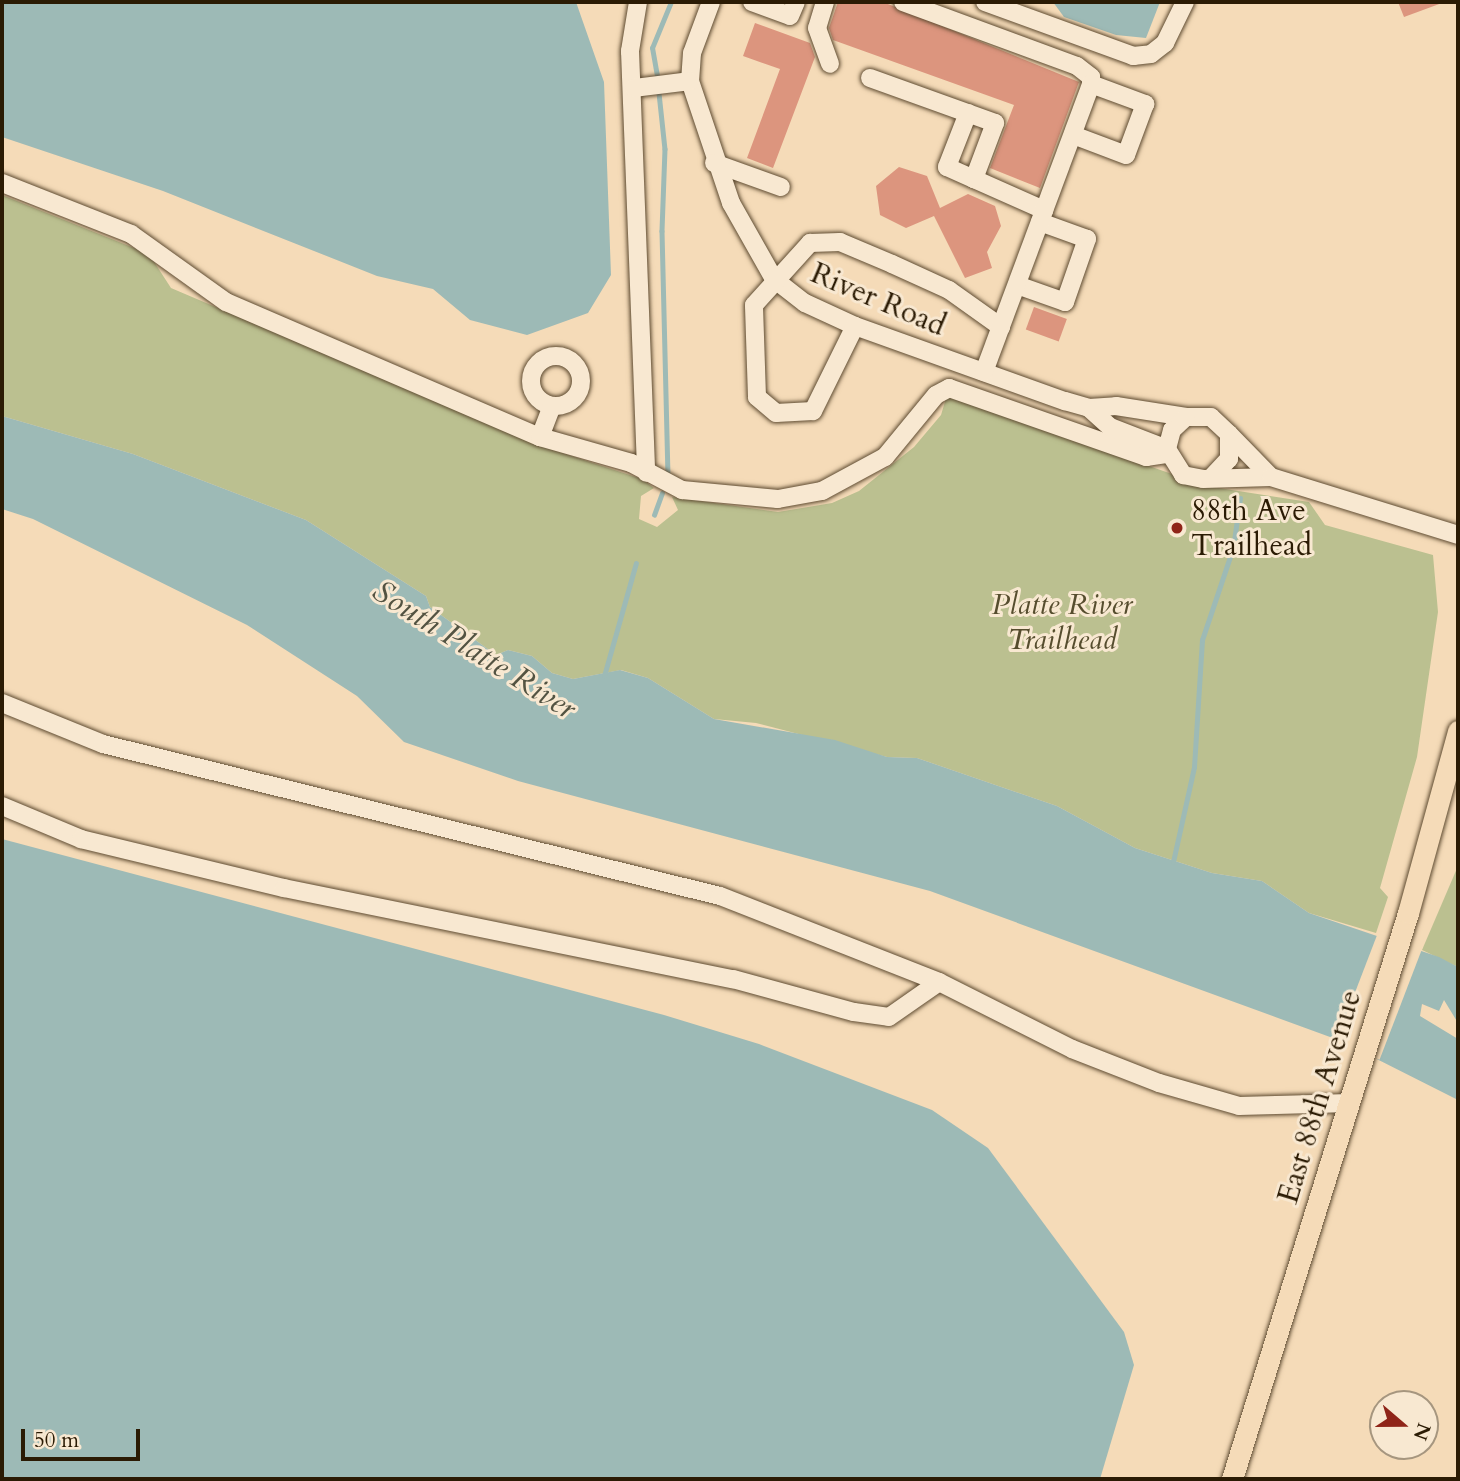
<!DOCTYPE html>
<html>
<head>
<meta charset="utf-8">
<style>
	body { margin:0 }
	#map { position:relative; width:1460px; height:1481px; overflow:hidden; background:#f5dbb8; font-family:Cardo,serif }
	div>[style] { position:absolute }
	.green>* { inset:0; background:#bbc090 }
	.water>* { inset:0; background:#9dbab6 }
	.pier>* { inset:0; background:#f5dbb8; transform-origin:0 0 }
	.stream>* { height:4.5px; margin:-2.25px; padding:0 2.25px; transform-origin:2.25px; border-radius:2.25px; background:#9dbab6 }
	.building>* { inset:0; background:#dc957e; transform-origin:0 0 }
	.roads { filter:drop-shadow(0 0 2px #5e4b31) drop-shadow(0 0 2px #5e4b31) }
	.minor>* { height:18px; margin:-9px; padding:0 9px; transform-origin:9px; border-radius:9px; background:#f8e8d1 }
	.minor>.ring { margin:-9px; padding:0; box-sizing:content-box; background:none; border:18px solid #f8e8d1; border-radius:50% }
	.major>* { height:21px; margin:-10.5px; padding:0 10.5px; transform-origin:10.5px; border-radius:10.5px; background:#f5dbb8 }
	.dots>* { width:19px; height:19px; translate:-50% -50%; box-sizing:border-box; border:4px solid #f8e8d1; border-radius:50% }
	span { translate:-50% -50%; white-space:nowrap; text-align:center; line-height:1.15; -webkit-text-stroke:6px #f8e8d1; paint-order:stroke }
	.street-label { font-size:30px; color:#2b1b04 }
	.poi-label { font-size:30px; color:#2b1b04 }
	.left { translate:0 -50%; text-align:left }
	.park-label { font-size:30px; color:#564d2e; font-style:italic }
	.water-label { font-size:32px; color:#535342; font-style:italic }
	.frame { position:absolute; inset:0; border:4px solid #2b1b04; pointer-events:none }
	.north { position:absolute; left:1369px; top:1390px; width:70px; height:70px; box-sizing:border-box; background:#f8e8d1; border:2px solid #a6967f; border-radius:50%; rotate:110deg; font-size:19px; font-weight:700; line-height:28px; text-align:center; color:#2b1b04 }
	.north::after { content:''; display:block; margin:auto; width:24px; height:32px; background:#8f2418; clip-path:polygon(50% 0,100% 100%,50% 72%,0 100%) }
	.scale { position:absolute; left:21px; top:1429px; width:119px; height:32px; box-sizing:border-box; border:4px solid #2b1b04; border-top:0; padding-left:9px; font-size:21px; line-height:24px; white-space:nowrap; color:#2b1b04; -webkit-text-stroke:5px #f8e8d1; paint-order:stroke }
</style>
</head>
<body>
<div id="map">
	<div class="green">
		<div style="clip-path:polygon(2px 195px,149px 254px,171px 288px,544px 447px,642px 479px,654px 488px,641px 496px,639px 519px,657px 527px,678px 510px,672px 497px,778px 512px,832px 503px,859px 491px,914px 447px,941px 415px,947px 395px,1206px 486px,1309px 502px,1325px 525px,1433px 555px,1438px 612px,1417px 757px,1380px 888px,1388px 897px,1376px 933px,1309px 913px,1262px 881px,1212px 873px,1135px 848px,1057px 806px,917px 758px,887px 757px,756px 723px,714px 719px,648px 678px,621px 670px,573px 679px,552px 673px,532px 656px,508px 650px,496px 655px,430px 607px,426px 596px,306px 520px,133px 454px,2px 416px)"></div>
		<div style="clip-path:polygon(1458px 866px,1458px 967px,1422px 950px)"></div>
	</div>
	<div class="water">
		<div style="clip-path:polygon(2px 2px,576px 2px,604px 82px,611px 275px,588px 313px,527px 335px,470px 320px,433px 289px,377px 276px,163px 191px,2px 137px)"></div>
		<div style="clip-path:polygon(1053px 2px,1160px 2px,1146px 38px,1116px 35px,1064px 17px)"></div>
		<div style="clip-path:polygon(2px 416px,133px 454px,306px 520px,426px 596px,430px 607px,496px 655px,508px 650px,532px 656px,552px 673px,573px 679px,620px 670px,648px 678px,714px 719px,835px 740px,887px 757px,917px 758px,1057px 806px,1135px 848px,1212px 873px,1262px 881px,1309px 913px,1439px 957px,1458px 967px,1458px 1023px,1444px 1000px,1439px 1011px,1422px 1004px,1420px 1016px,1458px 1039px,1458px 1100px,1341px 1041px,930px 891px,518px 781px,404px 742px,357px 696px,247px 625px,33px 519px,2px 509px)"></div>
		<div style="clip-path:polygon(2px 839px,664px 1015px,759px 1044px,932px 1110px,988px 1148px,1124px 1332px,1134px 1365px,1100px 1479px,2px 1479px)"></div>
	</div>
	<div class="pier">
		<div style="left:1379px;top:930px;width:47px;height:121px;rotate:21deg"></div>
	</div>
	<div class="stream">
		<div style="left:657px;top:76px;width:28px;rotate:-100deg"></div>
		<div style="left:652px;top:48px;width:50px;rotate:-67.6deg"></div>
		<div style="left:659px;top:93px;width:56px;rotate:83.9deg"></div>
		<div style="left:665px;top:149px;width:82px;rotate:92.1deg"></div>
		<div style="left:662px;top:231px;width:245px;rotate:88.6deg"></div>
		<div style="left:654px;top:515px;width:23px;rotate:-70deg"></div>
		<div style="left:604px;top:676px;width:117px;rotate:-74.2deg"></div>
		<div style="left:1173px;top:862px;width:97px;rotate:-77.5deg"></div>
		<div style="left:1194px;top:767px;width:127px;rotate:-86.4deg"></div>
		<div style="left:1202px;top:640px;width:97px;rotate:-71.4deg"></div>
		<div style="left:1233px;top:548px;width:50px;rotate:-82deg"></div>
	</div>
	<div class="building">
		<div style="clip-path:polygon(838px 2px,883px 2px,1079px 82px,1040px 188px,990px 168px,1014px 105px,833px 40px,829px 28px)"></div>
		<div style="clip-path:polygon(1398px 2px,1442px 2px,1442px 3px,1404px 17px)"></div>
		<div style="clip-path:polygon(755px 23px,810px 43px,815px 57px,773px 168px,747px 158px,780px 69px,743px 56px)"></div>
		<div style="clip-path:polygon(899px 167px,927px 176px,940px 208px,968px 194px,995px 206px,1001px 226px,987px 252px,992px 268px,965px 278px,934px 216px,906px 228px,880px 215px,876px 186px)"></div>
		<div style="left:1034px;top:307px;width:35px;height:24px;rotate:20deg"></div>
	</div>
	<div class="roads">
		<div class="minor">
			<div style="left:638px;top:2px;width:50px;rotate:99.3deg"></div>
			<div style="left:630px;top:51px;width:422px;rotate:87.8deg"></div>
			<div style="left:711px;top:2px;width:54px;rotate:110.4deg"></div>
			<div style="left:692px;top:53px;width:28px;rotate:94deg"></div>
			<div style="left:690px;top:81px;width:129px;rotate:71.4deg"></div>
			<div style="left:731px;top:203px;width:87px;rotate:60.5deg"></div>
			<div style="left:774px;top:279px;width:39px;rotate:38deg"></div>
			<div style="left:805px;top:303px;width:55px;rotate:24.7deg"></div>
			<div style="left:855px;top:326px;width:223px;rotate:19.7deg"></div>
			<div style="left:1065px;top:401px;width:25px;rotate:16deg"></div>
			<div style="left:1089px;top:408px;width:27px;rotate:-4deg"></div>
			<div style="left:1116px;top:406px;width:71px;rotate:8.9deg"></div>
			<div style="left:752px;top:2px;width:40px;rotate:20.2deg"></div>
			<div style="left:790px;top:16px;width:15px;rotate:-67deg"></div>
			<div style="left:825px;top:2px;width:27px;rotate:107deg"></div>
			<div style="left:817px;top:28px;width:38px;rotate:70deg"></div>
			<div style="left:903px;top:2px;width:185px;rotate:20.2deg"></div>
			<div style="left:1077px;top:66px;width:18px;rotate:38deg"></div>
			<div style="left:1091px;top:77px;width:7px;rotate:90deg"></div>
			<div style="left:985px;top:2px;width:158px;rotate:20deg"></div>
			<div style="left:1133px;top:56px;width:18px;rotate:-6deg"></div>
			<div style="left:1151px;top:54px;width:18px;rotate:-38deg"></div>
			<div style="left:1165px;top:43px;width:46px;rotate:-64deg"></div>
			<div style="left:870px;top:78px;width:133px;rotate:19.8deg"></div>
			<div style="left:995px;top:123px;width:60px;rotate:110.6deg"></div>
			<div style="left:974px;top:179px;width:77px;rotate:23.9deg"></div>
			<div style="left:634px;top:88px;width:56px;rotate:-7.1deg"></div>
			<div style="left:968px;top:113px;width:58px;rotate:111.3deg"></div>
			<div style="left:947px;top:167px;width:30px;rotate:24deg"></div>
			<div style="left:714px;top:163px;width:71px;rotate:19.7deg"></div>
			<div style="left:2px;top:183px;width:139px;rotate:21.6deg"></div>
			<div style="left:131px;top:234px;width:117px;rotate:35.6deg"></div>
			<div style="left:226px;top:302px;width:342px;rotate:23.3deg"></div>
			<div style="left:540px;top:437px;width:95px;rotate:15.9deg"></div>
			<div style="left:631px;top:463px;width:58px;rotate:27.9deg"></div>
			<div style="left:682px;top:490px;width:96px;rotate:5.4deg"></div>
			<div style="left:778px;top:499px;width:45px;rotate:-10.3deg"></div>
			<div style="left:822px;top:491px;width:72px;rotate:-28.4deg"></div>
			<div style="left:885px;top:457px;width:80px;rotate:-50.6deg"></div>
			<div style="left:936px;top:395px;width:15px;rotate:-28deg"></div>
			<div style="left:949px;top:388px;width:209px;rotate:19.3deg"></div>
			<div style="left:1146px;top:457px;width:22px;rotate:-8deg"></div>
			<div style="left:1017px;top:285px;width:51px;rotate:19.5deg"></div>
			<div style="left:1065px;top:302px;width:67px;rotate:-70.8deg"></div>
			<div style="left:1087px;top:239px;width:50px;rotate:-160.1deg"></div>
			<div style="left:855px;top:326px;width:95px;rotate:116.3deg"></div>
			<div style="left:813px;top:411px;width:37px;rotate:177deg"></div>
			<div style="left:776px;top:413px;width:25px;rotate:-140deg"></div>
			<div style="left:757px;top:397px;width:92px;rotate:-91.9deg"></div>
			<div style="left:754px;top:305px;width:84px;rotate:-47.9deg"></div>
			<div style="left:810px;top:243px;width:30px;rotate:-2deg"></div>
			<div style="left:840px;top:242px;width:56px;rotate:22.9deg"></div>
			<div style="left:892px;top:264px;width:63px;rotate:24.5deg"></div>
			<div style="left:949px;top:290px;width:64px;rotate:35.4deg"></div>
			<div class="ring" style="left:531px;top:356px;width:32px;height:32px"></div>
			<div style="left:984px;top:372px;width:307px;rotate:-69.6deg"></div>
			<div style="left:1091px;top:84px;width:58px;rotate:20.3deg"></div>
			<div style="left:1145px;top:104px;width:54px;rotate:110.4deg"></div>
			<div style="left:1126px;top:155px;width:57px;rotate:-159.3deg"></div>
			<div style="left:1089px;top:408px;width:28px;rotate:42deg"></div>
			<div style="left:1110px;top:427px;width:61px;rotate:21.1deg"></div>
			<div style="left:1229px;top:434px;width:60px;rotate:45.7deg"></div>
			<div style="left:540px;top:437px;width:33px;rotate:-69deg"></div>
			<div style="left:1212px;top:477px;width:25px;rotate:-47deg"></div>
			<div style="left:1229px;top:459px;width:25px;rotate:-90deg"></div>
			<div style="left:1229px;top:434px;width:25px;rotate:-137deg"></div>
			<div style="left:1211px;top:417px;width:25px;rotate:180deg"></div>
			<div style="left:1186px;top:417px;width:19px;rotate:137deg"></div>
			<div style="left:1172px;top:430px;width:20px;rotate:105deg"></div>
			<div style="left:1167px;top:449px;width:31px;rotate:58deg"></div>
			<div style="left:1183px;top:475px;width:20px;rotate:11deg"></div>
			<div style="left:1203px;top:479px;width:68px;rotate:-1.7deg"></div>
			<div style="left:1271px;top:477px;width:196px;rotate:17.2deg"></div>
			<div style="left:2px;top:703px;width:109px;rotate:22.1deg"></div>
			<div style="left:103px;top:744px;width:635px;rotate:13.84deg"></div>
			<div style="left:720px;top:896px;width:235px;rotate:21.4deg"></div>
			<div style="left:939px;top:982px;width:149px;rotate:26.7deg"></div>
			<div style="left:1072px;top:1049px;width:93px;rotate:21.3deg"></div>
			<div style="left:1159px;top:1083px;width:83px;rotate:16deg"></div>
			<div style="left:1239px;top:1106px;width:111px;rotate:-1.5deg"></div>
			<div style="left:2px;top:806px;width:86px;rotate:22.7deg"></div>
			<div style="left:81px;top:839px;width:209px;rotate:13.6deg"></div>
			<div style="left:284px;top:888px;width:458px;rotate:11.5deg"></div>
			<div style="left:733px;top:979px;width:125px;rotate:15.3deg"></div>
			<div style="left:854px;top:1012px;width:35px;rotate:8deg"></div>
			<div style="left:889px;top:1017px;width:61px;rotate:-35deg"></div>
		</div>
		<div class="major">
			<div style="left:1232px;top:1479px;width:593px;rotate:-72.73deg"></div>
			<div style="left:1408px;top:913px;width:189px;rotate:-74.6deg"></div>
		</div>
	</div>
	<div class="dots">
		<div style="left:1177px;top:528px;background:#8f2418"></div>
	</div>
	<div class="street-label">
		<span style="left:878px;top:300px;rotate:23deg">River Road</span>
		<span style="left:1320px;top:1097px;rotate:-73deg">East 88th Avenue</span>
	</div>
	<div class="poi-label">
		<span class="left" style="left:1191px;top:528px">88th Ave<br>Trailhead</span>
	</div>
	<div class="park-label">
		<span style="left:1062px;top:622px">Platte River<br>Trailhead</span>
	</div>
	<div class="water-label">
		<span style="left:474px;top:650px;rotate:32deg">South Platte River</span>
	</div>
	<div class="frame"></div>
	<div class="north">N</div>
	<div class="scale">50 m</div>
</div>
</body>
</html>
